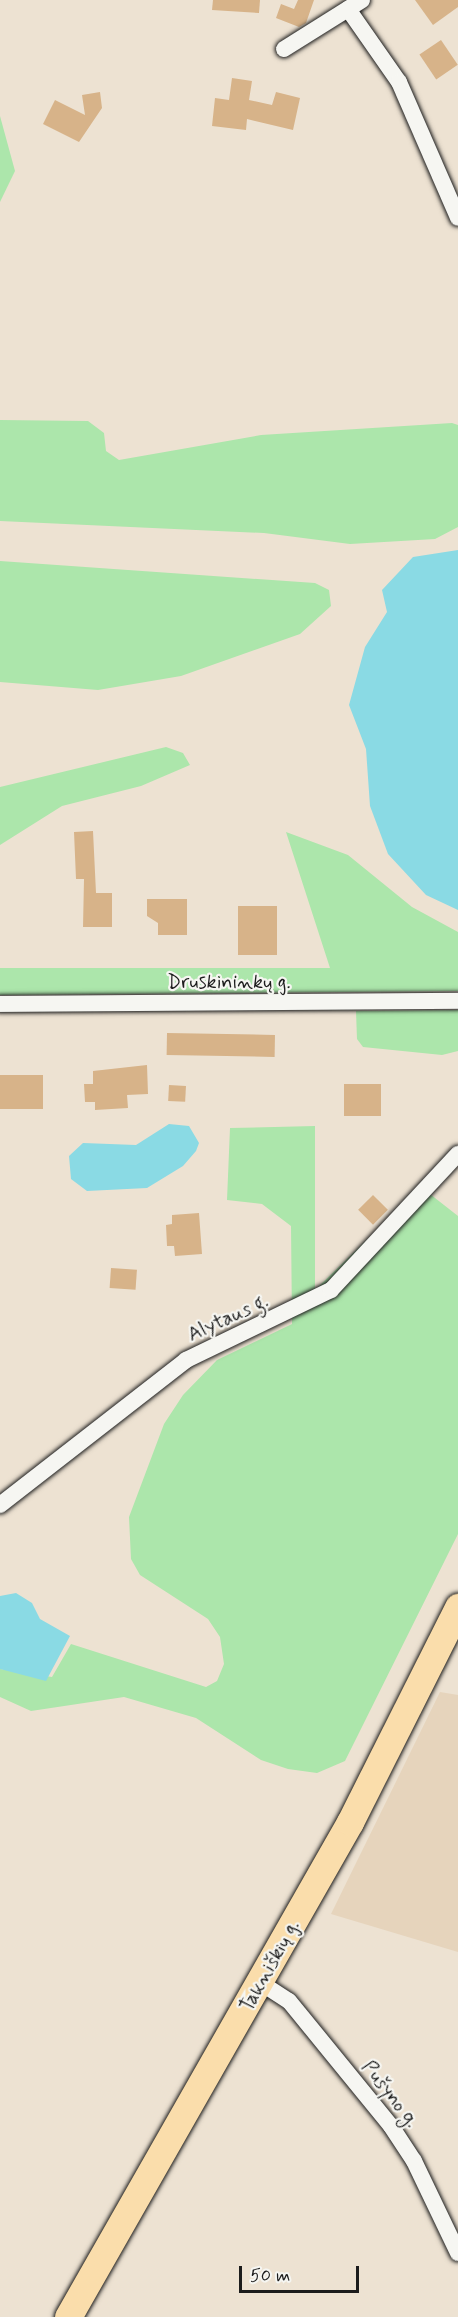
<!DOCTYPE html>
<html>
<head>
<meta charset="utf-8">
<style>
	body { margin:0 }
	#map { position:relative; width:458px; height:2317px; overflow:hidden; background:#ede2d2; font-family:Mynerve,sans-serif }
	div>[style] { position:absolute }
	.built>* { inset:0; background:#e6d4bc }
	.green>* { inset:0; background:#ace6ab }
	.water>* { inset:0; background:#8adae4 }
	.building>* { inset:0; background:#d7b389; transform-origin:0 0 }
	.roads { filter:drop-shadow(0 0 2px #1c1c1c) drop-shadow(0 0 2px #1c1c1c) }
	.street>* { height:16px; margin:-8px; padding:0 8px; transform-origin:8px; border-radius:8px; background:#f6f6f2 }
	.primary>* { height:27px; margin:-13.5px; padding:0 13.5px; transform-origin:13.5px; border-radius:13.5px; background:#faddab }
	span { translate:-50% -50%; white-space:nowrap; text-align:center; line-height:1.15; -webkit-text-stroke:4.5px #f6f6f2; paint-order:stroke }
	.street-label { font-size:20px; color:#1c1c1c }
	.scale { position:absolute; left:239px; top:2266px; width:120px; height:27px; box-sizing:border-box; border:3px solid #1c1c1c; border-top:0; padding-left:8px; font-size:18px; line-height:21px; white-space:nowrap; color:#1c1c1c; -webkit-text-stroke:4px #f6f6f2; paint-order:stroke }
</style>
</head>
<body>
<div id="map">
	<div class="built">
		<div style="clip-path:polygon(440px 1692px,458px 1695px,458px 1952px,331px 1914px)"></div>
	</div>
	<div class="green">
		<div style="clip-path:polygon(0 116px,15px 171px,0 202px)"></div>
		<div style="clip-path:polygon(0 420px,88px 421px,104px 433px,106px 451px,119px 460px,261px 435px,452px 423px,458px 425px,458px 527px,435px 539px,350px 544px,264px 533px,0 521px)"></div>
		<div style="clip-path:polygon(0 561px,315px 583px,329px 590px,331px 606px,300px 634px,181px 676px,98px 690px,0 682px)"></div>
		<div style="clip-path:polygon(166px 747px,183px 753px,190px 765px,141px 786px,62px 806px,0 845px,0 787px)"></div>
		<div style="clip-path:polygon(286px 832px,348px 855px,412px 907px,458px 932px,458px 991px,0 995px,0 968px,330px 968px)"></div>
		<div style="clip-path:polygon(458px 1010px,458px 1051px,442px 1055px,363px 1047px,357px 1039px,356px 1011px)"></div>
		<div style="clip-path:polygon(315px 1126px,315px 1290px,421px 1187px,458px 1216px,458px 1534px,345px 1761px,317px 1773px,288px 1769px,261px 1760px,196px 1718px,124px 1697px,31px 1711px,0 1697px,0 1669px,52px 1677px,71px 1644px,206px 1687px,217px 1681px,224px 1664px,220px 1637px,208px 1619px,140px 1575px,131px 1559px,129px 1517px,164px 1424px,183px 1395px,217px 1360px,292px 1324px,291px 1226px,262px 1204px,227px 1200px,230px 1128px)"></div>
	</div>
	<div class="water">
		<div style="clip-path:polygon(458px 550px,458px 910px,426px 895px,388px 854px,370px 806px,366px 749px,349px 705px,365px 647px,387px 612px,382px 590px,413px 557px)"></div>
		<div style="clip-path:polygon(169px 1124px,189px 1126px,199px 1143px,196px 1151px,183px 1166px,147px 1188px,87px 1191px,71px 1179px,69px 1156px,83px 1143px,136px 1145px)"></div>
		<div style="clip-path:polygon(16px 1593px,32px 1603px,40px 1619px,70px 1636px,46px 1681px,0 1669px,0 1596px)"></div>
	</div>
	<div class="building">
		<div style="clip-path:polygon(213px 0,260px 0,259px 13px,212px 10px)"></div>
		<div style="clip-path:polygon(298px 0,314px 0,306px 23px,299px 27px,276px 18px,281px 4px,294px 9px)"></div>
		<div style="clip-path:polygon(415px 0,458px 0,458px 7px,433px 25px)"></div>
		<div style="left:441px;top:40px;width:30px;height:26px;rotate:56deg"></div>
		<div style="clip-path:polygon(232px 78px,252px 81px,249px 100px,272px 105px,276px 92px,300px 98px,293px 130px,247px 119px,246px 130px,212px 126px,215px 98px,229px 100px)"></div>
		<div style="clip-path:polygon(100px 92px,102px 108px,79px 142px,43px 124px,55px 100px,85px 115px,82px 95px)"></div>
		<div style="clip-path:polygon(93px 831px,96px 893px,112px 893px,112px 927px,83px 927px,84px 879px,76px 879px,74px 832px)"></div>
		<div style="clip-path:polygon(147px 899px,187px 899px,187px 935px,158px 935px,158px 923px,147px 916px)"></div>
		<div style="left:238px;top:906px;width:39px;height:49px"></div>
		<div style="left:167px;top:1033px;width:108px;height:22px;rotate:1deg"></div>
		<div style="clip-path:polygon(147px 1065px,148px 1094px,127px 1095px,128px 1108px,95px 1110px,95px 1102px,85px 1102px,84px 1084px,93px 1084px,93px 1071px)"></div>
		<div style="left:0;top:1075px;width:43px;height:34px"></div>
		<div style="left:344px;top:1084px;width:37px;height:32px"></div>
		<div style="left:169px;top:1085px;width:17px;height:16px;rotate:3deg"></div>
		<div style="left:373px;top:1195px;width:21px;height:21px;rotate:45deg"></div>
		<div style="clip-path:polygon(199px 1213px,202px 1254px,175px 1256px,174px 1246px,167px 1246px,166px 1225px,172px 1224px,172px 1215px)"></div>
		<div style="left:111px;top:1268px;width:26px;height:20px;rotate:4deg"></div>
	</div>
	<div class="roads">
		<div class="street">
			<div style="left:348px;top:9px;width:89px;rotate:55.1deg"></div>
			<div style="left:399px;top:82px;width:148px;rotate:66.5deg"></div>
			<div style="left:284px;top:49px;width:92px;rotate:-32.1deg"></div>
			<div style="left:0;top:1004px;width:458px;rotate:-0.4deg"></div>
			<div style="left:0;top:1505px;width:236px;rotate:-37.9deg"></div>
			<div style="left:186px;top:1360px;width:161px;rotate:-25.8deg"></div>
			<div style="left:331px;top:1290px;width:186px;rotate:-47deg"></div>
			<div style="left:261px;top:1983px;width:33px;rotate:33deg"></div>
			<div style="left:289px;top:2001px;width:161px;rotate:50.8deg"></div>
			<div style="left:391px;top:2126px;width:42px;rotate:56.7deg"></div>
			<div style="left:414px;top:2161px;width:102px;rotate:64.4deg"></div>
		</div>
		<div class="primary">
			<div style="left:68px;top:2317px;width:570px;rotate:-60.33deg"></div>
			<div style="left:350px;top:1822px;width:241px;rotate:-63.3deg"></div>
		</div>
	</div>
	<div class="street-label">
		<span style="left:229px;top:982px">Druskininkų g.</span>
		<span style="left:228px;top:1318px;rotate:-25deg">Alytaus g.</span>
		<span style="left:270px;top:1966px;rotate:-61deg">Takniškių g.</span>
		<span style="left:390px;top:2094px;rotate:52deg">Pušyno g.</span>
	</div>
	<div class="scale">50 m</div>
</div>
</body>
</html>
